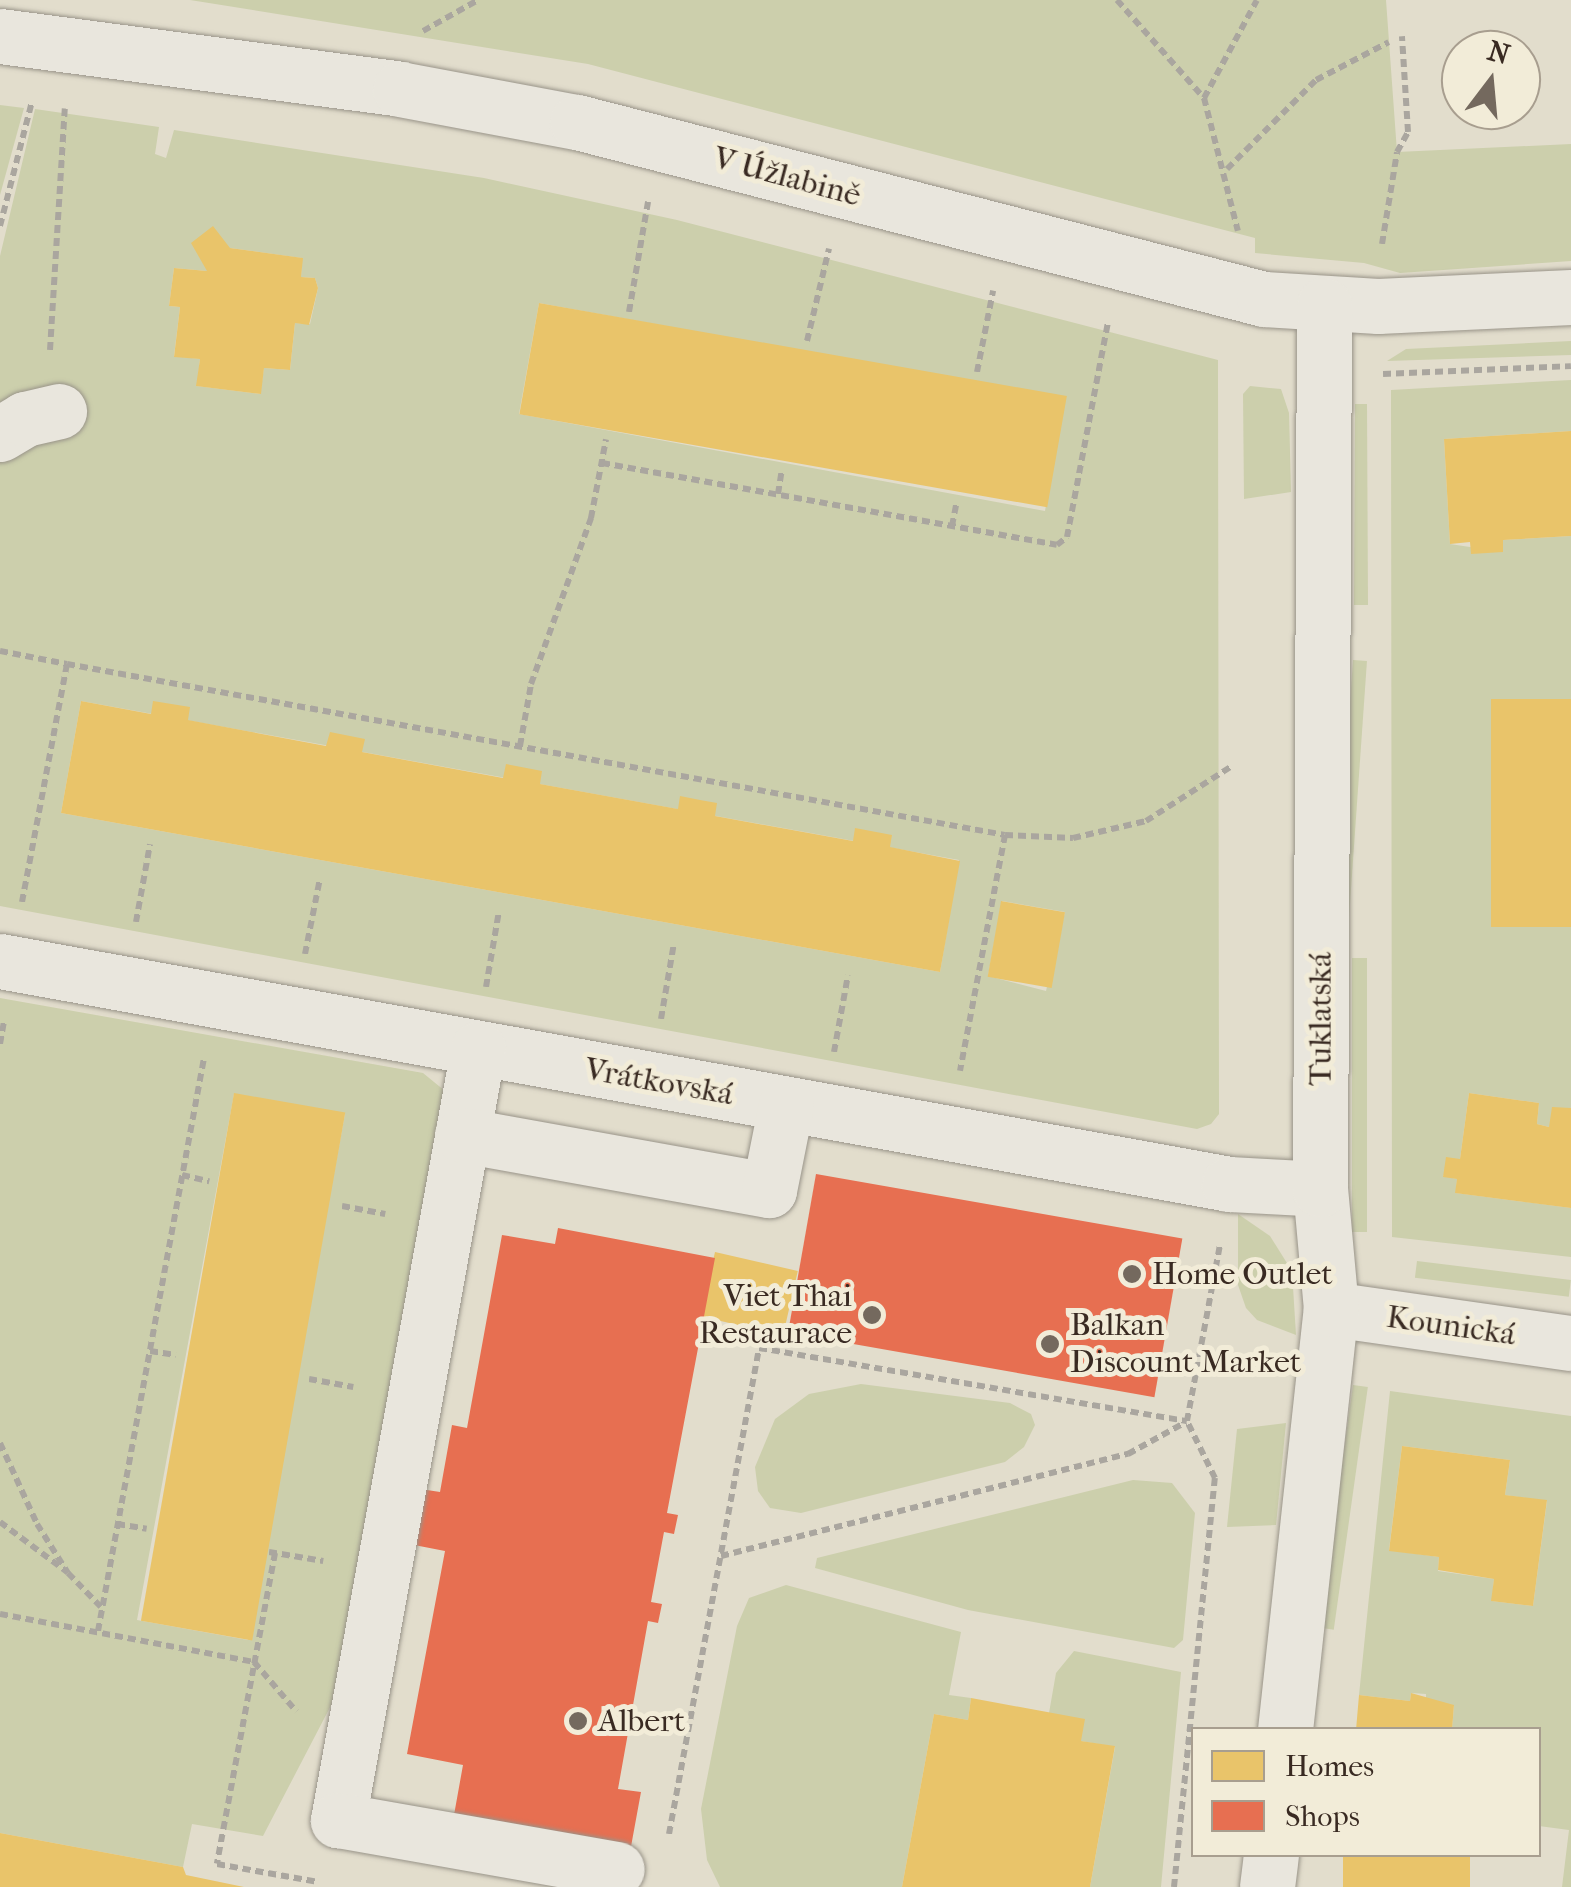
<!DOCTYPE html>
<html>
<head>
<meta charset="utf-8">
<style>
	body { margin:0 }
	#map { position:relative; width:1571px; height:1887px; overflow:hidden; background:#e2ddcc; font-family:"IM FELL French Canon",serif }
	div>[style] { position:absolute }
	.green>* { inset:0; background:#cccfac; transform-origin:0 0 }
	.homes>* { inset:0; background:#e9c46a; transform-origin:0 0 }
	.shops>* { inset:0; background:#e76f51; transform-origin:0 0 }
	.path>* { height:6px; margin-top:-3px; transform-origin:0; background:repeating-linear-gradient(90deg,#aaa69f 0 8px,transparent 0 13px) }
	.roads { filter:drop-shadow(0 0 2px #999489) drop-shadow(0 0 2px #999489) }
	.minor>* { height:55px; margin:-27.5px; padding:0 27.5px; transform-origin:27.5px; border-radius:27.5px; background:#e9e6dd }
	.dots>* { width:28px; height:28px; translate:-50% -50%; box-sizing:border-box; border:5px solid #f2ecd8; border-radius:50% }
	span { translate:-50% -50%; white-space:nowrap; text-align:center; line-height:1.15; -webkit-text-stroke:10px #f2ecd8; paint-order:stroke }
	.street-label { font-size:32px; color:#392a22 }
	.poi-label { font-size:32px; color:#392a22 }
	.left { translate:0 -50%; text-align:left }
	.right { translate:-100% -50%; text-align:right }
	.legend { position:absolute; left:1191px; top:1727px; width:350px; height:130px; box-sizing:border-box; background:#f2ecd8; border:2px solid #a89e8f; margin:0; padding:12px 18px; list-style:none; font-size:30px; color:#392a22 }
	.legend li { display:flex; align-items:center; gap:20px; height:50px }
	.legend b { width:50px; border:2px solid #a89e8f }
	.north { position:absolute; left:1441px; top:30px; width:100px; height:100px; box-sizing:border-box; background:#f2ecd8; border:2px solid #a89e8f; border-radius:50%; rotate:16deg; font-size:28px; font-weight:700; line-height:40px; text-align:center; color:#392a22 }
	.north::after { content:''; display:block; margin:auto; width:35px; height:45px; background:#74695e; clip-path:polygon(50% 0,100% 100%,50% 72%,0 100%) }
</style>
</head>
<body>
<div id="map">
	<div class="green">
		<div style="clip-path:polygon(190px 0,1386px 0,1397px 152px,1571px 144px,1571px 261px,1400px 273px,1364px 263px,1255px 253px,1255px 238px,588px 64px)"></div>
		<div style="clip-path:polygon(0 105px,24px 108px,0 195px)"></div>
		<div style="clip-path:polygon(evenodd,35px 109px,159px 127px,155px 154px,166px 158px,174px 130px,484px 178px,677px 220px,1218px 360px,1219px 1114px,1211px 1124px,1197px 1129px,0 906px,0 256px,35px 109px,230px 248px,302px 258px,301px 277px,315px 278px,318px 288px,310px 324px,295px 323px,290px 370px,264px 368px,260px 394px,197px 386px,200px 359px,174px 356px,180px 307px,169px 306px,174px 268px,207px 271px,230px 248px,35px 109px,539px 303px,1065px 399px,1045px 511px,519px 414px,539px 303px,35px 109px,81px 701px,959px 860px,940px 972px,61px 813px,81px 701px,35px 109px,1002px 901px,1065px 912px,1046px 991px,988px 976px,1002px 901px)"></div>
		<div style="clip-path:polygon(1571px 341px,1571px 355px,1387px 361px,1406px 349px)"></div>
		<div style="clip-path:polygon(1571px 380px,1571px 431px,1444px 439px,1450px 544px,1503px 552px,1503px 540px,1571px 536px,1571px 699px,1491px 700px,1491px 926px,1571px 927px,1571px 1108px,1549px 1127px,1537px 1124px,1539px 1103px,1469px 1093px,1460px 1159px,1443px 1176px,1457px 1179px,1456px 1193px,1571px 1208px,1571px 1257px,1392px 1237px,1391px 390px)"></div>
		<div style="clip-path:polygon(1250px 386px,1281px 389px,1289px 413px,1291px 492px,1244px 499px,1243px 394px)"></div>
		<div style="clip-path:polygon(1355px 404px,1367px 404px,1368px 605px,1354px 605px)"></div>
		<div style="left:1353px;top:660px;width:14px;height:273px;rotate:4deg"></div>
		<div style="left:1352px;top:958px;width:15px;height:274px"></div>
		<div style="clip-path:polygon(evenodd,0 998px,423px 1073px,445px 1091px,338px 1692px,263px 1836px,192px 1824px,183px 1867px,0 1833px,0 998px,234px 1094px,345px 1114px,248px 1640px,137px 1620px,234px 1094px)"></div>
		<div style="clip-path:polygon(1238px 1214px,1270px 1236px,1292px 1271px,1296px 1335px,1257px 1320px,1246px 1308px,1238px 1285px)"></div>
		<div style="left:1417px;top:1261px;width:155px;height:17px;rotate:7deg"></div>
		<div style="clip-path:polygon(861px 1384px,1010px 1403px,1031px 1414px,1035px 1425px,1024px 1447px,1005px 1462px,801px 1513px,770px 1508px,758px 1491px,755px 1467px,775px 1419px,809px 1394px)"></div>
		<div style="left:1353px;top:1385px;width:15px;height:245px;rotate:8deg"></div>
		<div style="clip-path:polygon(evenodd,1390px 1391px,1571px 1416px,1571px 1887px,1562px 1887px,1569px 1830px,1539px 1826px,1538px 1730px,1452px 1729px,1454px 1706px,1426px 1702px,1426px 1694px,1411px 1693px,1410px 1701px,1359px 1695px,1390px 1391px,1402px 1446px,1510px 1460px,1505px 1495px,1547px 1501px,1533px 1606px,1492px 1601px,1494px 1579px,1438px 1571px,1439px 1557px,1389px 1550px,1402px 1446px)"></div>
		<div style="clip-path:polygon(1286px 1423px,1276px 1525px,1227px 1527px,1237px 1429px)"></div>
		<div style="clip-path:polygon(1133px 1480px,1172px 1483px,1195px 1513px,1183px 1640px,1174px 1648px,968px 1610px,815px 1568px,817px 1558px)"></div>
		<div style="clip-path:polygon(786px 1585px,961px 1632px,949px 1695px,971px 1698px,968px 1720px,934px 1714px,902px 1887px,720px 1887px,707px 1860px,701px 1809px,737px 1626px,749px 1598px)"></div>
		<div style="clip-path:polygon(1074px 1651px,1181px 1672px,1161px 1887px,1090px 1887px,1115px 1747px,1081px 1741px,1049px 1713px,1056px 1673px)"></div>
	</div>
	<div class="homes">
		<div style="clip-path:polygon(213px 226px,230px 248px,303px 258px,301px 277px,315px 278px,318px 288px,309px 325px,295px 323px,290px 370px,264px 368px,261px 394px,196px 386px,200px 359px,174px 357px,180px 307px,169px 306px,174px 268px,207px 271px,191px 243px)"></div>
		<div style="left:539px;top:303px;width:536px;height:113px;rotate:10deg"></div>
		<div style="clip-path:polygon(1571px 431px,1571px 536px,1503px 540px,1503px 552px,1471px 554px,1470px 542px,1450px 544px,1444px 439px)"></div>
		<div style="left:1491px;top:699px;width:80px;height:228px"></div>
		<div style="clip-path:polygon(81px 701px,151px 714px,153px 701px,190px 707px,188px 720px,326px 746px,330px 732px,365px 739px,362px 752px,503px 778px,506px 764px,516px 766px,542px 771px,540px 784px,678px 809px,680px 796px,700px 800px,717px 803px,715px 816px,853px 841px,855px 828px,892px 835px,890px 847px,960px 861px,940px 972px,61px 813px)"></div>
		<div style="left:1001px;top:901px;width:65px;height:77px;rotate:10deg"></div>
		<div style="left:234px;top:1093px;width:113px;height:536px;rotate:10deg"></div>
		<div style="clip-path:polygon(1469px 1093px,1539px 1103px,1537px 1124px,1549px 1127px,1552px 1107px,1571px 1108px,1571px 1208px,1455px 1193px,1457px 1179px,1443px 1177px,1446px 1157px,1460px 1159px)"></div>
		<div style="left:715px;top:1252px;width:85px;height:66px;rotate:13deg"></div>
		<div style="clip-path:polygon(1402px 1446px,1510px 1460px,1505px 1495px,1547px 1500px,1533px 1606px,1491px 1601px,1494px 1579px,1438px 1570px,1439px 1557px,1389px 1551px)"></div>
		<div style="clip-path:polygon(1411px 1693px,1454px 1705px,1452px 1730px,1356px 1730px,1359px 1695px,1410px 1701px)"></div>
		<div style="clip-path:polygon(971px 1698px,1085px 1719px,1081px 1741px,1115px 1746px,1090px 1887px,902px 1887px,934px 1714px,968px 1720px)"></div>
		<div style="clip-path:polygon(0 1833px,183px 1867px,186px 1875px,244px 1887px,0 1887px)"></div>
		<div style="left:1343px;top:1854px;width:127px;height:33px"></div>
	</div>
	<div class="shops">
		<div style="left:816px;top:1174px;width:372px;height:161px;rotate:10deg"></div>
		<div style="clip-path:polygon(558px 1228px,715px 1258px,667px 1513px,678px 1515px,674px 1534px,664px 1532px,651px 1602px,662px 1604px,658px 1623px,648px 1621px,618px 1789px,641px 1792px,630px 1852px,454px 1815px,463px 1765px,407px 1754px,445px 1551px,404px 1543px,414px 1488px,440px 1492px,452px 1425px,467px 1428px,502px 1235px,555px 1244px)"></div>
	</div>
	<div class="path">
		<div style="left:1117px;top:0;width:131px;rotate:48.4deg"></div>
		<div style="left:1204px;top:98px;width:137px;rotate:75.7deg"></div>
		<div style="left:423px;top:31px;width:63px;rotate:-29.4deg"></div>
		<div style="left:1204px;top:98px;width:111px;rotate:-61.6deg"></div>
		<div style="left:1227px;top:169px;width:126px;rotate:-45deg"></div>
		<div style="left:1316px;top:80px;width:82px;rotate:-27.5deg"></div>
		<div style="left:0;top:226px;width:129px;rotate:-75.6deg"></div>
		<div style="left:1382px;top:244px;width:93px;rotate:-80.7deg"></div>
		<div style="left:1397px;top:152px;width:23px;rotate:-61deg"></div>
		<div style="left:1408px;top:132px;width:96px;rotate:-93.6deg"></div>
		<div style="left:629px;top:312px;width:112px;rotate:-80.2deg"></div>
		<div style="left:807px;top:341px;width:95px;rotate:-76.6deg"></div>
		<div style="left:50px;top:350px;width:242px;rotate:-86.5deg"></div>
		<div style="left:977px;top:372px;width:83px;rotate:-78.8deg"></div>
		<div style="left:1383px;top:374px;width:188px;rotate:-2.4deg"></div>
		<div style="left:602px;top:463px;width:462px;rotate:10.2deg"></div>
		<div style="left:1057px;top:545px;width:13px;rotate:-39deg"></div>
		<div style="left:1067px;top:537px;width:219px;rotate:-79.2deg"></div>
		<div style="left:778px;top:494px;width:24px;rotate:-81deg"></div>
		<div style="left:952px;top:526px;width:25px;rotate:-79deg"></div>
		<div style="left:0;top:651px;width:68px;rotate:11deg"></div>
		<div style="left:520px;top:746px;width:63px;rotate:-79.9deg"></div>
		<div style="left:531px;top:684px;width:177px;rotate:-70.1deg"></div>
		<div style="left:591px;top:518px;width:80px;rotate:-79.2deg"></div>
		<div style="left:1005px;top:835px;width:68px;rotate:2.5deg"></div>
		<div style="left:1073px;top:838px;width:75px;rotate:-13.1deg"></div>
		<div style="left:1146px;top:821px;width:102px;rotate:-32.6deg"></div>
		<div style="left:22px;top:902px;width:242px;rotate:-79.3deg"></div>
		<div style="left:67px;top:664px;width:953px;rotate:10.33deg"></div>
		<div style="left:1005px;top:835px;width:240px;rotate:100.8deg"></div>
		<div style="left:136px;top:922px;width:79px;rotate:-79.8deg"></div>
		<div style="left:305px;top:954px;width:77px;rotate:-78.8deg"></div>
		<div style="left:486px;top:987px;width:77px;rotate:-80.3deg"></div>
		<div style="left:661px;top:1019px;width:77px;rotate:-80.3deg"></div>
		<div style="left:0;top:1044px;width:22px;rotate:-80deg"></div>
		<div style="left:834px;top:1052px;width:78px;rotate:-79.7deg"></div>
		<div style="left:182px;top:1175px;width:28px;rotate:13deg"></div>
		<div style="left:342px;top:1206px;width:44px;rotate:10.5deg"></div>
		<div style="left:150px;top:1351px;width:26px;rotate:9deg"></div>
		<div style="left:309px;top:1379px;width:45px;rotate:10.3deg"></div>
		<div style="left:0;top:1443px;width:89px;rotate:65.4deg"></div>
		<div style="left:37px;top:1524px;width:58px;rotate:57.7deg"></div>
		<div style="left:68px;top:1573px;width:47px;rotate:45.9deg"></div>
		<div style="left:0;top:1522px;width:84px;rotate:36.7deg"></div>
		<div style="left:117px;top:1524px;width:30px;rotate:9deg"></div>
		<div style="left:269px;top:1552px;width:55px;rotate:9.5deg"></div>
		<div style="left:275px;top:1553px;width:316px;rotate:100.6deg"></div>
		<div style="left:217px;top:1864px;width:103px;rotate:10.1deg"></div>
		<div style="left:721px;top:1556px;width:420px;rotate:-14.1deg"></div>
		<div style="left:1128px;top:1454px;width:66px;rotate:-28.9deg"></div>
		<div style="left:0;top:1614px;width:258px;rotate:10.7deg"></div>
		<div style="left:254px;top:1662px;width:65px;rotate:49.4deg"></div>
		<div style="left:98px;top:1631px;width:583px;rotate:-79.52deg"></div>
		<div style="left:669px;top:1834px;width:494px;rotate:-79.5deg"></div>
		<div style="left:759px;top:1348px;width:434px;rotate:9.7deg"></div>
		<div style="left:1174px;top:1887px;width:411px;rotate:-84.3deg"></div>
		<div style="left:1215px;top:1478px;width:64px;rotate:-116.2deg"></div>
		<div style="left:1187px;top:1421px;width:179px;rotate:-79.4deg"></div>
	</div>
	<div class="roads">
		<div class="minor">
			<div style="left:0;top:36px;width:403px;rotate:7.5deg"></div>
			<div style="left:400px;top:89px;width:180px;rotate:10.6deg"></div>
			<div style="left:577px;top:122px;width:709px;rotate:14.45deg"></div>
			<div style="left:1264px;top:299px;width:114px;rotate:3.5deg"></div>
			<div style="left:1378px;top:306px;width:193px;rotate:-2.7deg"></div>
			<div style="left:0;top:434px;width:29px;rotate:-31deg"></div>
			<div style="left:25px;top:419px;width:35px;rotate:-13deg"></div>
			<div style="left:0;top:961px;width:1249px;rotate:10.28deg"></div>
			<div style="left:1229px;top:1184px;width:91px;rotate:3.1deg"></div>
			<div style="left:478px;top:1049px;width:784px;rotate:100.29deg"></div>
			<div style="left:338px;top:1820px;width:283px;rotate:10deg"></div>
			<div style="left:462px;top:1135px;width:312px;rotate:10.2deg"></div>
			<div style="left:769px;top:1190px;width:87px;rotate:-78.7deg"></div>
			<div style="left:1331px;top:1309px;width:242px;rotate:8.1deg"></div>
			<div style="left:1285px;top:1730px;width:424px;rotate:-83.8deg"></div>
			<div style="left:1331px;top:1309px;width:121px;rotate:-95.2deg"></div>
			<div style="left:1320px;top:1189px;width:884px;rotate:-89.74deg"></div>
			<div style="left:1267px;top:1887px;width:33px;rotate:-83deg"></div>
		</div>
	</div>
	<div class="dots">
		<div style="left:1132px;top:1274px;background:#74695e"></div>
		<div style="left:872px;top:1315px;background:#74695e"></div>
		<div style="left:1050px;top:1344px;background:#74695e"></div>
		<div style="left:578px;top:1721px;background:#74695e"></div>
	</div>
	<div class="street-label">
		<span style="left:787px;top:177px;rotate:15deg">V Úžlabině</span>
		<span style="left:1321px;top:1019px;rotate:-90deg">Tuklatská</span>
		<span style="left:659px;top:1082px;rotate:10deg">Vrátkovská</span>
		<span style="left:1451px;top:1326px;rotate:8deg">Kounická</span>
	</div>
	<div class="poi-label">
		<span class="left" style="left:1152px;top:1274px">Home Outlet</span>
		<span class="right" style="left:852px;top:1315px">Viet Thai<br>Restaurace</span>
		<span class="left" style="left:1070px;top:1344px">Balkan<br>Discount Market</span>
		<span class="left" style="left:598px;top:1721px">Albert</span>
	</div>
	<ul class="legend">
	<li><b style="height:28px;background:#e9c46a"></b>Homes</li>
	<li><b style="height:28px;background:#e76f51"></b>Shops</li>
	</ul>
	<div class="north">N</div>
</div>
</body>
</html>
